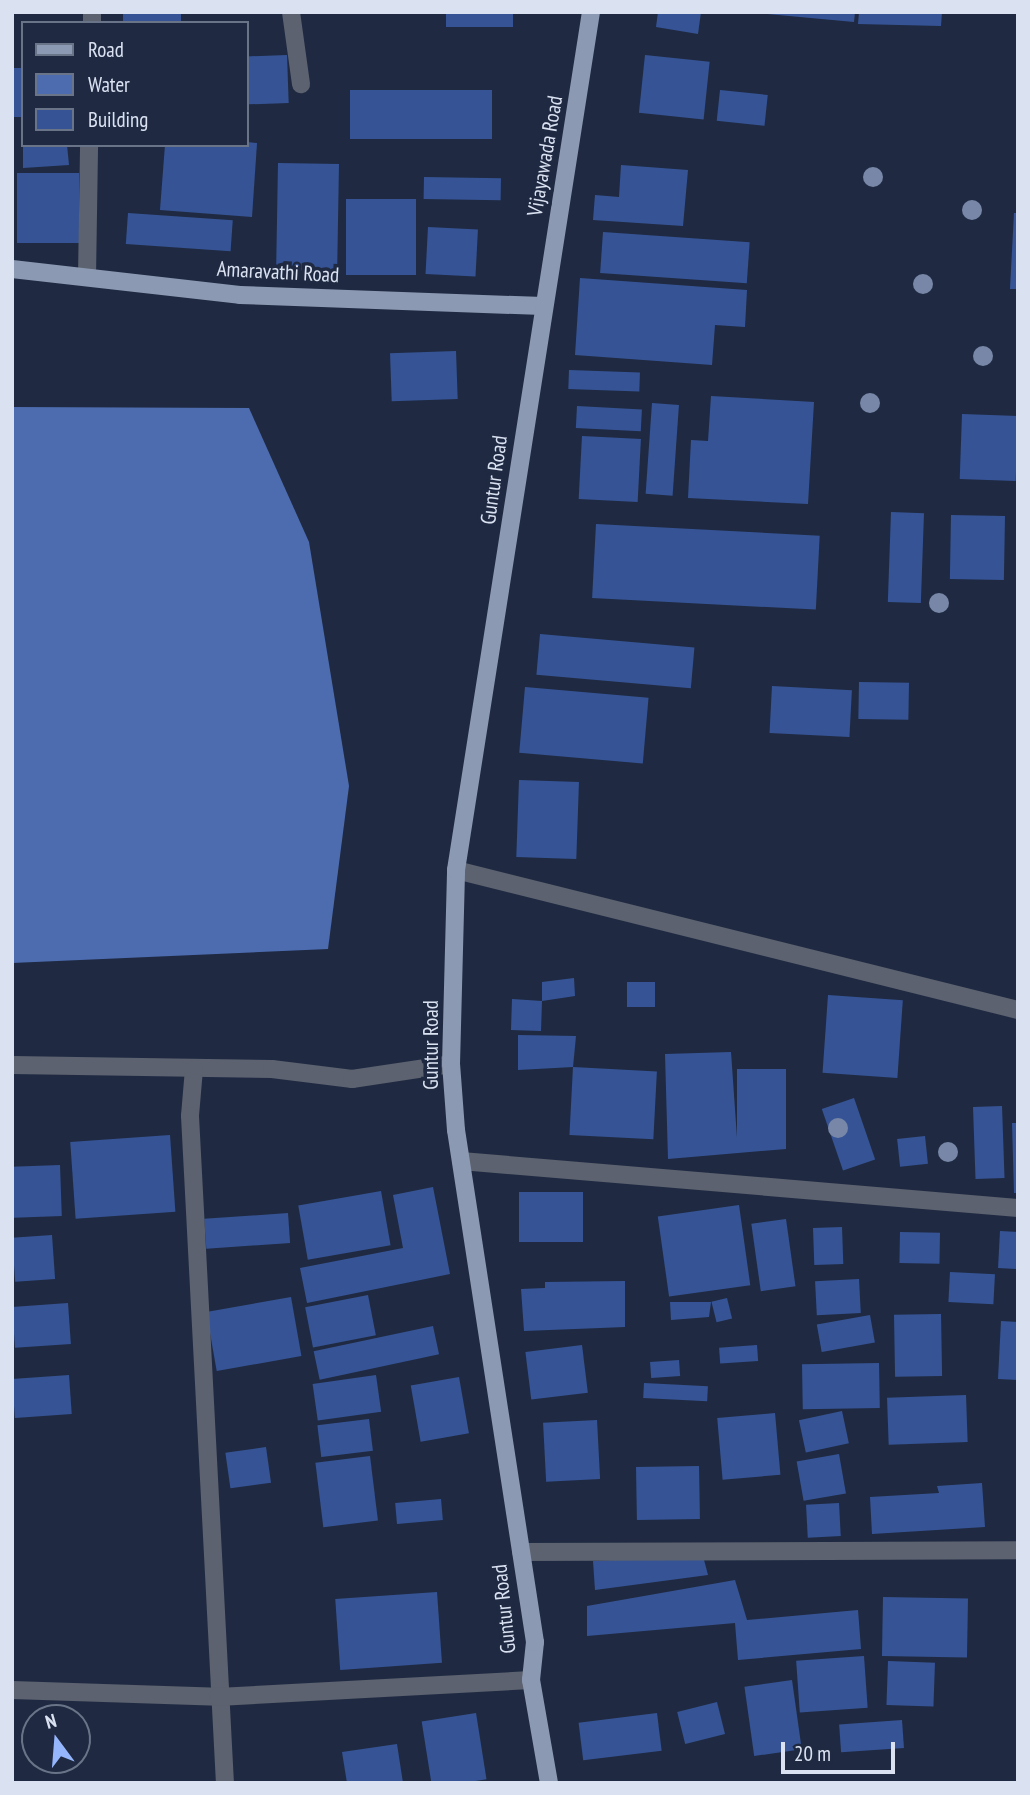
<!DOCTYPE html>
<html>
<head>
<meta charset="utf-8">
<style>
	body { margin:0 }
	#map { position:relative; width:1030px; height:1795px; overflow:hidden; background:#1f2a42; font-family:"PT Sans Narrow",sans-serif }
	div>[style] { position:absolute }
	.water>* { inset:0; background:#4d6cb0 }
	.building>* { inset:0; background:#365495; transform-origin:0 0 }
	.minor>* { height:18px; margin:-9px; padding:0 9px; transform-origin:9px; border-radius:9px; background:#5c626f }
	.major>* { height:18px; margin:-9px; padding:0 9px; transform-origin:9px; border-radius:9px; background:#8c99b2 }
	.trees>* { width:20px; height:20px; margin:-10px; border-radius:50%; background:#7887a7 }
	span { translate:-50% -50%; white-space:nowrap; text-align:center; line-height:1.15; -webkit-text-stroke:7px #1f2a42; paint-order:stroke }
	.street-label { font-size:21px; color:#dae2f2 }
	.frame { position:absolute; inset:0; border:14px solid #dae2f2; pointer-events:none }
	.legend { position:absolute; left:21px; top:21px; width:228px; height:126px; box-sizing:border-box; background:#1f2a42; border:2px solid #6a7488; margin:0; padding:9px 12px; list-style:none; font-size:21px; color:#dae2f2 }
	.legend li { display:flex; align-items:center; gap:14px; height:35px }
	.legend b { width:35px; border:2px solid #6a7488 }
	.north { position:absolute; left:21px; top:1704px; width:70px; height:70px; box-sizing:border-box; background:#1f2a42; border:2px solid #6a7488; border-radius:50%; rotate:344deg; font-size:19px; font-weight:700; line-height:28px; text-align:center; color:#dae2f2 }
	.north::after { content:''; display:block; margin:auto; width:24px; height:32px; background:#95b6fd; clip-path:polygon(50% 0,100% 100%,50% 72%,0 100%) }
	.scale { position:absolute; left:781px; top:1742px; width:114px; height:32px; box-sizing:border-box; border:4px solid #dae2f2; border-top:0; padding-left:9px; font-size:21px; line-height:24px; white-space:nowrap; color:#dae2f2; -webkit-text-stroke:5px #1f2a42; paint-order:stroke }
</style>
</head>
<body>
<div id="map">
	<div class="water">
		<div style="clip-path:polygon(12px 407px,249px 408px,309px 542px,349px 786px,328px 949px,12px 963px)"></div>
	</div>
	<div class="building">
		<div style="left:123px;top:12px;width:58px;height:11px"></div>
		<div style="left:446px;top:12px;width:67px;height:15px"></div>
		<div style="clip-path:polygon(658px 12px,701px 12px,698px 34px,656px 27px)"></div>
		<div style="clip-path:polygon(746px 12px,855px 12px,854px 22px)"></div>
		<div style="clip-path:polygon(859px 12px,942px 12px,941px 26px,858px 24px)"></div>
		<div style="left:287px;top:55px;width:48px;height:40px;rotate:88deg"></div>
		<div style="left:645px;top:55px;width:65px;height:58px;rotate:6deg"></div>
		<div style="left:23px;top:68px;width:49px;height:11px;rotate:90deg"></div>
		<div style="left:350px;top:90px;width:142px;height:49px"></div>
		<div style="left:720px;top:90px;width:48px;height:31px;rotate:6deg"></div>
		<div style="clip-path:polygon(247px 142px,257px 143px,252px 217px,160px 210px,165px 145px)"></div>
		<div style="clip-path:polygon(23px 145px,67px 145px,69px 165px,23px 168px)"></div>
		<div style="left:278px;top:163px;width:61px;height:107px;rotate:1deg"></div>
		<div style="clip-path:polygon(621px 165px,688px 170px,683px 226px,593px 220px,595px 195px,619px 197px)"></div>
		<div style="left:17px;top:173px;width:62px;height:70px"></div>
		<div style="left:424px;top:177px;width:77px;height:22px;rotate:1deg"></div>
		<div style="left:346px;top:199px;width:70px;height:76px"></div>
		<div style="left:128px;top:213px;width:105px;height:31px;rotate:4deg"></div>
		<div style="clip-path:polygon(1014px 213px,1018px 213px,1018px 289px,1010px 289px)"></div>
		<div style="left:428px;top:227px;width:50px;height:47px;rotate:3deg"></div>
		<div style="left:603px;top:232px;width:147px;height:41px;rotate:4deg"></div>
		<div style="clip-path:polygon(580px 278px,747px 290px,745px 327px,715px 325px,712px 365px,575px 355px)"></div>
		<div style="left:456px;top:351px;width:48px;height:66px;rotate:88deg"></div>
		<div style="left:569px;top:370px;width:71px;height:19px;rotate:2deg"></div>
		<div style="clip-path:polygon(711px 396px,814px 402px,808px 504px,688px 498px,691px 440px,708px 441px)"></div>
		<div style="left:652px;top:403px;width:27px;height:91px;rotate:4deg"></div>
		<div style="left:577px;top:406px;width:65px;height:22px;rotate:3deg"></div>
		<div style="left:962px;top:414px;width:56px;height:65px;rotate:2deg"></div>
		<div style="left:582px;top:436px;width:59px;height:63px;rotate:3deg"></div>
		<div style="left:891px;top:512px;width:33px;height:90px;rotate:2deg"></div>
		<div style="left:951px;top:515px;width:54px;height:64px;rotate:1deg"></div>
		<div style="left:596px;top:524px;width:224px;height:74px;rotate:3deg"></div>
		<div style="left:540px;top:634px;width:155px;height:41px;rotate:5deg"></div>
		<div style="left:859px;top:682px;width:50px;height:37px;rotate:1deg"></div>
		<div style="left:772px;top:686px;width:80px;height:47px;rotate:3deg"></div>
		<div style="left:525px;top:687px;width:124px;height:66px;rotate:5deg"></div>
		<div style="left:519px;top:780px;width:60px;height:77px;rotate:2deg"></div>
		<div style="clip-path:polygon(574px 978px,575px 996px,542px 1001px,541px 1031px,511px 1030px,512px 999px,542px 1001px,542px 982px)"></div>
		<div style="left:627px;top:982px;width:28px;height:25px"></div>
		<div style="left:828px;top:995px;width:75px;height:78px;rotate:4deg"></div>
		<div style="clip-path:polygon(518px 1035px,576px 1036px,573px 1067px,518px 1070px)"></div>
		<div style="clip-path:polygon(731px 1052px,737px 1138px,737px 1069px,786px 1069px,786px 1149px,668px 1159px,665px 1054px)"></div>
		<div style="left:573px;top:1067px;width:84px;height:68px;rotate:3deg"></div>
		<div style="left:854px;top:1098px;width:65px;height:34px;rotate:71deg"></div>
		<div style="left:1002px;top:1106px;width:72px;height:29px;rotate:88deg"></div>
		<div style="clip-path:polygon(1012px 1123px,1018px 1123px,1018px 1193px,1014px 1193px)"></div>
		<div style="left:170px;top:1135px;width:77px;height:100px;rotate:86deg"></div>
		<div style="left:925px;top:1136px;width:28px;height:28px;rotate:84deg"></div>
		<div style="left:60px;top:1165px;width:51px;height:48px;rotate:88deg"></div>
		<div style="clip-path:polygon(433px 1187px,450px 1274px,307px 1303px,300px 1268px,403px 1248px,393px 1195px)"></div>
		<div style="left:381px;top:1191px;width:55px;height:84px;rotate:80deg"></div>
		<div style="left:519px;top:1192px;width:64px;height:50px"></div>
		<div style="left:739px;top:1205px;width:81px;height:82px;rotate:82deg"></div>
		<div style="left:288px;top:1213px;width:30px;height:84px;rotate:86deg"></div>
		<div style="left:786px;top:1219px;width:68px;height:35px;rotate:82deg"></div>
		<div style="left:842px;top:1227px;width:37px;height:29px;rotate:88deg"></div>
		<div style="left:1000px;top:1231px;width:18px;height:37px;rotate:3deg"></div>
		<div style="left:900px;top:1232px;width:40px;height:31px;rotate:1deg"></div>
		<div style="left:52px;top:1235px;width:44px;height:40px;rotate:86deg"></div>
		<div style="left:950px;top:1272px;width:45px;height:30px;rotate:3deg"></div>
		<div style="left:859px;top:1279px;width:34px;height:44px;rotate:87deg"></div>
		<div style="clip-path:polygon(625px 1281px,625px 1327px,524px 1331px,521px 1289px,545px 1288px,545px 1282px)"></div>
		<div style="left:368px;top:1295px;width:41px;height:64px;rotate:79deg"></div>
		<div style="left:291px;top:1297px;width:60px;height:86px;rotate:80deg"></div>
		<div style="left:727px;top:1298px;width:21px;height:16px;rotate:76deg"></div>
		<div style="clip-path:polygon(670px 1302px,711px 1302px,709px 1317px,671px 1320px)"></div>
		<div style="left:68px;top:1303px;width:41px;height:56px;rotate:86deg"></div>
		<div style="left:941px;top:1314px;width:62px;height:47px;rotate:89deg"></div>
		<div style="left:870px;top:1315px;width:28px;height:54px;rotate:80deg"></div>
		<div style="clip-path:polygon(1001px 1321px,1018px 1322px,1018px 1380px,998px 1379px)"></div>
		<div style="left:433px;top:1326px;width:29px;height:122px;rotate:78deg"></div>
		<div style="left:582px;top:1345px;width:48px;height:57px;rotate:83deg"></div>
		<div style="left:757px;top:1345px;width:16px;height:38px;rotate:86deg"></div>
		<div style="left:679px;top:1360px;width:16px;height:29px;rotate:86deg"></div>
		<div style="left:879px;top:1363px;width:45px;height:77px;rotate:89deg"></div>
		<div style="left:69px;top:1375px;width:39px;height:57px;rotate:86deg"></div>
		<div style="left:376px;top:1375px;width:37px;height:64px;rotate:82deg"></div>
		<div style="left:459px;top:1377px;width:57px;height:49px;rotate:80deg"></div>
		<div style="left:644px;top:1383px;width:64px;height:15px;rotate:3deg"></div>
		<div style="left:966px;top:1395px;width:47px;height:79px;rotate:88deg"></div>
		<div style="left:842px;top:1411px;width:33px;height:44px;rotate:78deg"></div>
		<div style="left:775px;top:1413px;width:62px;height:58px;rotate:85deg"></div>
		<div style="left:369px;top:1419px;width:32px;height:52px;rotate:83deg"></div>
		<div style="left:597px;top:1420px;width:59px;height:54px;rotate:87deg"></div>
		<div style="left:266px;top:1447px;width:36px;height:41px;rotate:82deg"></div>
		<div style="left:839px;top:1454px;width:40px;height:43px;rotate:80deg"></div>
		<div style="left:370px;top:1456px;width:65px;height:55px;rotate:83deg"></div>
		<div style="left:699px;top:1466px;width:53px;height:63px;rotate:89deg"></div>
		<div style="clip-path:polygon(982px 1483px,985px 1527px,872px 1534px,870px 1497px,939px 1493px,937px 1486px)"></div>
		<div style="left:441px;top:1499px;width:21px;height:46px;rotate:85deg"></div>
		<div style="left:839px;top:1503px;width:33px;height:33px;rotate:87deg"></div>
		<div style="clip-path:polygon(703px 1556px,708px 1575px,595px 1590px,593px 1561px)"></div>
		<div style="clip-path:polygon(735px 1580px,747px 1620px,858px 1610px,861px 1649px,738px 1660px,735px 1623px,587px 1636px,587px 1606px)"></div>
		<div style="left:437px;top:1592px;width:71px;height:102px;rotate:86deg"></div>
		<div style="left:883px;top:1597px;width:85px;height:59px;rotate:1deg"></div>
		<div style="left:864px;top:1656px;width:52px;height:68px;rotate:86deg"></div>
		<div style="left:888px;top:1661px;width:47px;height:44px;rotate:2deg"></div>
		<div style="left:792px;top:1680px;width:70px;height:48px;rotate:82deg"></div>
		<div style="left:717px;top:1702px;width:33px;height:41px;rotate:76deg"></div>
		<div style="left:476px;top:1713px;width:67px;height:55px;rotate:81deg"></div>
		<div style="left:657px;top:1713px;width:38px;height:79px;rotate:83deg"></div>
		<div style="left:902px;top:1720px;width:28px;height:63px;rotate:86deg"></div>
		<div style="clip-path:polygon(397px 1744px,403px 1783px,347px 1783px,342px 1752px)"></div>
	</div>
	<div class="minor">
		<div style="left:291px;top:12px;width:73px;rotate:82.1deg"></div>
		<div style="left:92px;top:23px;width:11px;rotate:-90deg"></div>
		<div style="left:87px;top:277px;width:132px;rotate:-89.1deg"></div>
		<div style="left:456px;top:870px;width:579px;rotate:13.99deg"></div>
		<div style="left:12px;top:1065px;width:260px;rotate:0.9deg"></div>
		<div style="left:272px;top:1069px;width:81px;rotate:7.1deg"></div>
		<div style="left:352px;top:1079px;width:100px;rotate:-8.6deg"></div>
		<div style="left:194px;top:1069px;width:47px;rotate:94.9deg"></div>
		<div style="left:190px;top:1116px;width:668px;rotate:87deg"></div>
		<div style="left:461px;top:1161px;width:559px;rotate:4.82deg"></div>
		<div style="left:521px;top:1552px;width:497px;rotate:-0.2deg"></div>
		<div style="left:12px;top:1690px;width:206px;rotate:1.9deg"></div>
		<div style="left:218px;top:1697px;width:313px;rotate:-3.1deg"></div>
	</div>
	<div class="major">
		<div style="left:12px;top:269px;width:229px;rotate:6.5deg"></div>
		<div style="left:240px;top:295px;width:303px;rotate:2.1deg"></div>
		<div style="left:549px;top:1783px;width:105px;rotate:-99.9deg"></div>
		<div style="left:531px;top:1680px;width:38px;rotate:-84deg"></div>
		<div style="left:535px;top:1642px;width:518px;rotate:-98.77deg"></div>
		<div style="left:456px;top:1130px;width:66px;rotate:-94.3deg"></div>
		<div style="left:451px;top:1064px;width:194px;rotate:-88.5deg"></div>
		<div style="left:456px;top:870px;width:869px;rotate:-81.06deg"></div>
	</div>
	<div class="trees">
		<div style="left:873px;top:177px"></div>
		<div style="left:972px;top:210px"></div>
		<div style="left:923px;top:284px"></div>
		<div style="left:983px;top:356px"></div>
		<div style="left:870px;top:403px"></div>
		<div style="left:939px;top:603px"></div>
		<div style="left:838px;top:1128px"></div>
		<div style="left:948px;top:1152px"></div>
	</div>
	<div class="street-label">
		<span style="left:545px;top:156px;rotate:-80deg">Vijayawada Road</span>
		<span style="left:278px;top:272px;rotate:3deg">Amaravathi Road</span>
		<span style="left:494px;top:480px;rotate:-82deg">Guntur Road</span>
		<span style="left:431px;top:1045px;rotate:-90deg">Guntur Road</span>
		<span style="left:504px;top:1609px;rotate:-96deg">Guntur Road</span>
	</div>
	<div class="frame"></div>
	<ul class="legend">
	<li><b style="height:9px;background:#8c99b2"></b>Road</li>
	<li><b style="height:19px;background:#4d6cb0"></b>Water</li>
	<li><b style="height:19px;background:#365495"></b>Building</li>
	</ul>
	<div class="north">N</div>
	<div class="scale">20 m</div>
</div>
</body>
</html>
